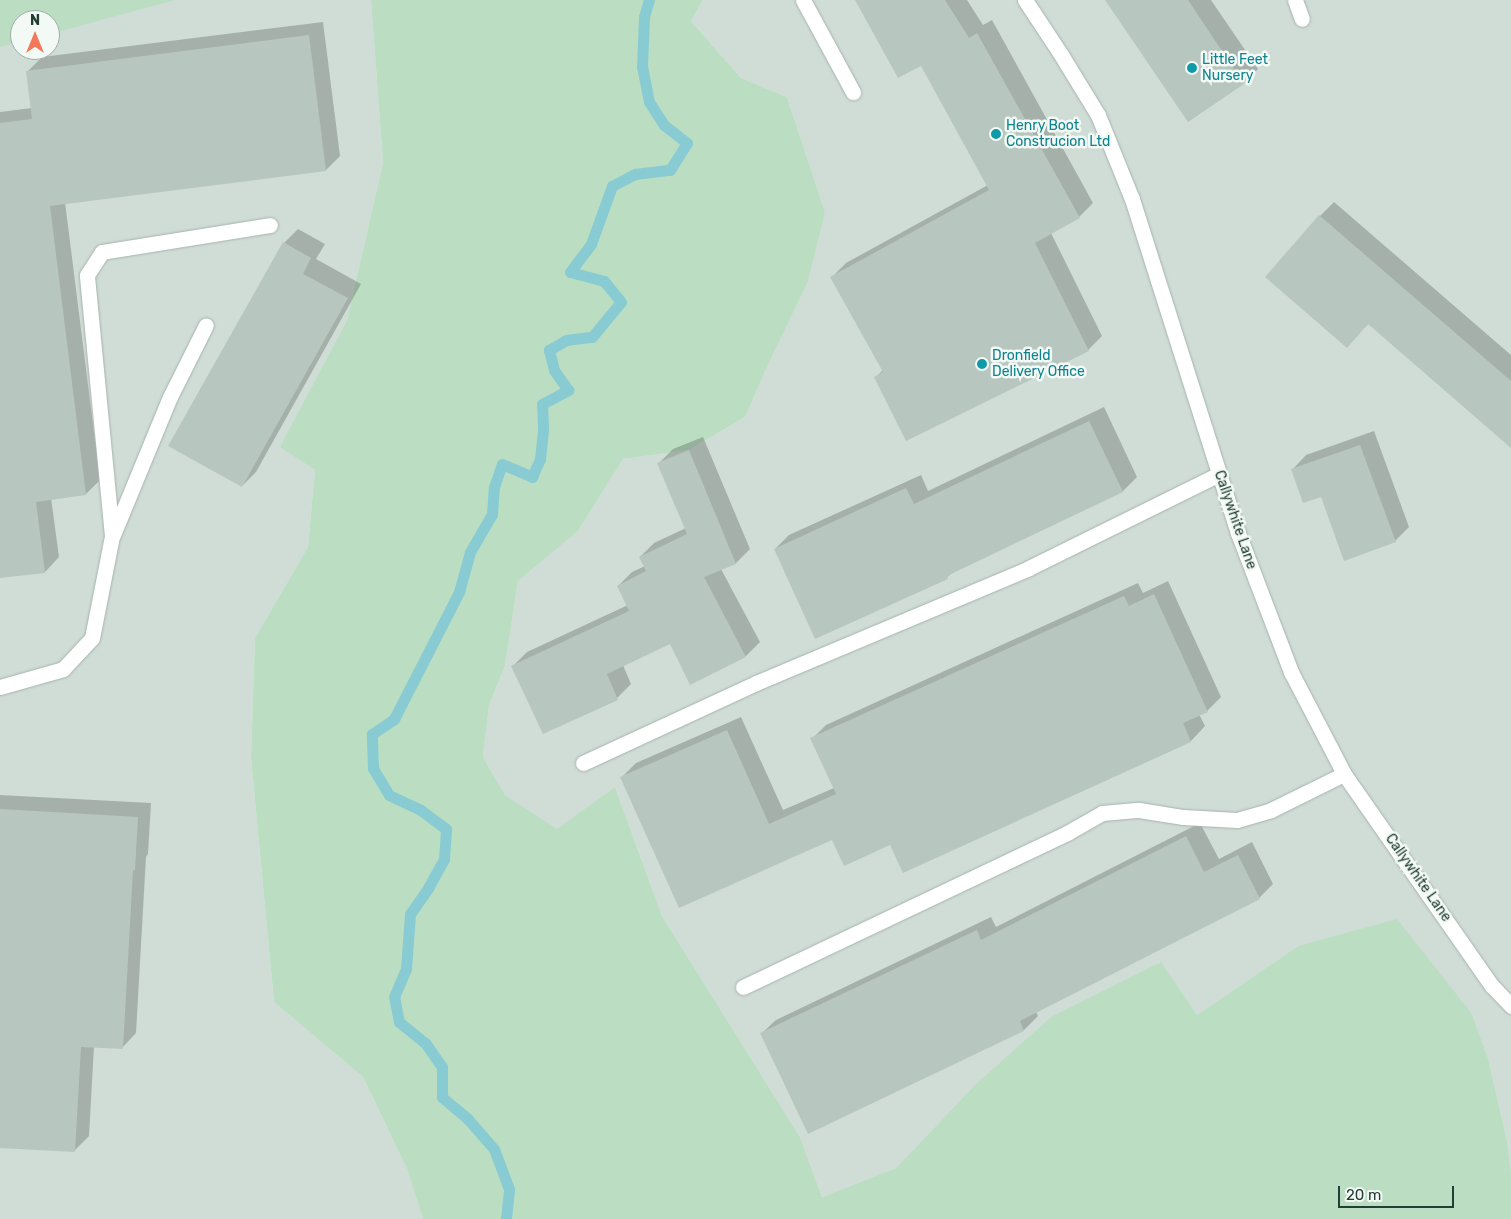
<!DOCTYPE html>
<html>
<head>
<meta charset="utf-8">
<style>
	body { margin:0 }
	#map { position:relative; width:1511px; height:1219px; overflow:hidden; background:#e2ece7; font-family:Rubik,sans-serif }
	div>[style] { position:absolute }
	.built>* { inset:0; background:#d0dcd6 }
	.green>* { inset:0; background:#bbdec2 }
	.shadow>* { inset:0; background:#0003 }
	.stream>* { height:11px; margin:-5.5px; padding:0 5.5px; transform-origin:5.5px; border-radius:5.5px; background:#89cbd2 }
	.building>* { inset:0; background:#b7c7c0 }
	.roads { filter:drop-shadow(0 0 1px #a5b4ae) drop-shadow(0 0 1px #a5b4ae) }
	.minor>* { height:15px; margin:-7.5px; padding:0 7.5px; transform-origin:7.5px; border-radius:7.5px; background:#fff }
	.dots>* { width:14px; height:14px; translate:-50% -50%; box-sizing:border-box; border:2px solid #f3f9f5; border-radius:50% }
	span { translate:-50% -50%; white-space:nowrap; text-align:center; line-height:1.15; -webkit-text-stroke:5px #f3f9f5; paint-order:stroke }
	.culture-label { font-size:14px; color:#0d838f }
	.left { translate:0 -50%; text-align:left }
	.street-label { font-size:14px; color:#223e35 }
	.north { position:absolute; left:10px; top:10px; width:50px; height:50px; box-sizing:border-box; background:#f3f9f5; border:1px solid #9faea8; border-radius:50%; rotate:0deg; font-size:14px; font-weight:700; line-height:20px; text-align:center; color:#223e35 }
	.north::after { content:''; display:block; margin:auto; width:18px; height:22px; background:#f37759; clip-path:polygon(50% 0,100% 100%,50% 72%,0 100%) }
	.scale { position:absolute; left:1338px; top:1186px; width:116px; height:22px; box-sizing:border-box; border:2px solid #223e35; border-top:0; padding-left:6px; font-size:15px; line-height:18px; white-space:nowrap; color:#223e35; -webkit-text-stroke:4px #f3f9f5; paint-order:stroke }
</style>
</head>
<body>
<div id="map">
	<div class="built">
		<div style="clip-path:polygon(evenodd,0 0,371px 0,383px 163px,347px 320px,281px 447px,315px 470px,308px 547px,255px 638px,251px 758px,274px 1002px,363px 1077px,407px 1169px,423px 1219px,0 1219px,0 0,20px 20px,50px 20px,50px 50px,20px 50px,20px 20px)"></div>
		<div style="clip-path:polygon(703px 0,1511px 0,1511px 1171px,1507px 1141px,1488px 1058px,1472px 1014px,1298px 946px,1197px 1015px,1160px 962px,973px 1087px,896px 1168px,822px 1197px,800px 1137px,662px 916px,615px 787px,557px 830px,505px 795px,483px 757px,489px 705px,505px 666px,518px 581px,578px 531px,623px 459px,689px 450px,745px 417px,825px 212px,787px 97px,741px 78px,691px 21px)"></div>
	</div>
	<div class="green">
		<div style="clip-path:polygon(0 0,175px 0,50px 34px,50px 20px,20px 20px,20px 42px,0 47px)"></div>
		<div style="clip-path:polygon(371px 0,703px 0,691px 21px,741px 78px,787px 97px,825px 212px,808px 281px,763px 375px,745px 417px,689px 450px,623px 459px,578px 531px,518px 581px,505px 666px,489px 705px,483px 757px,505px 795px,557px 829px,615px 787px,662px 916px,800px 1137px,822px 1197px,896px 1168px,973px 1087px,1051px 1017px,1161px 962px,1197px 1015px,1298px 946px,1397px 919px,1472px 1014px,1488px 1058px,1507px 1141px,1511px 1171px,1511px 1219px,423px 1219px,407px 1169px,363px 1077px,274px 1002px,251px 758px,255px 638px,308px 547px,315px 470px,280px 447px,347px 320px,383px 163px)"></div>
	</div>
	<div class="shadow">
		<div style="clip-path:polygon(856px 0,967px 0,983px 25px,992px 20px,1093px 203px,1079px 217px,1051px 233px,1102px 336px,1088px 350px,876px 377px,883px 370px,832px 277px,846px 263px,988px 185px,921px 64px)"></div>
		<div style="clip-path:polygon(1107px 0,1211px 0,1258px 69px,1244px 83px,1189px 121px)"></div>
		<div style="clip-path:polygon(323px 22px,340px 156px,326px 170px,65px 202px,100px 480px,86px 494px,51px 498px,59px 557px,45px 572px,0 577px,0 112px,32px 108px,28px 71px,42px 57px)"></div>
		<div style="clip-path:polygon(1334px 202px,1511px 355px,1511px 440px,1369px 323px,1347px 346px,1320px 216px)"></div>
		<div style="clip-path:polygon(298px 229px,325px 244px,316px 259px,361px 284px,256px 472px,242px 486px,284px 243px)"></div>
		<div style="clip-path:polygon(1104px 407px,1137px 477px,1123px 491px,953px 572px,947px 577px,775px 549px,789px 535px,921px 475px,928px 491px)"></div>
		<div style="clip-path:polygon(1374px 431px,1409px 527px,1395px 541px,1322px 495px,1292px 470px,1306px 455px)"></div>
		<div style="clip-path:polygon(703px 437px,750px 549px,736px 563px,721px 569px,760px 642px,746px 656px,671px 642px,623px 665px,631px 684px,617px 698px,513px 666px,527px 652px,628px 605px,618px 586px,632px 572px,645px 566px,640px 557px,654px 543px,686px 528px,659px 463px,673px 449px)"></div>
		<div style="clip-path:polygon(1168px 581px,1221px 697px,1207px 711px,1199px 714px,1205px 726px,1191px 741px,903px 871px,891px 843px,833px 838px,679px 906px,622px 777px,636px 763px,741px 717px,783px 810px,834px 788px,812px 739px,826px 725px,1138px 583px,1143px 593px)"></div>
		<div style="clip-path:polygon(0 795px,151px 803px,148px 854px,146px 857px,136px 1033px,122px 1048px,94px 1046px,89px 1136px,75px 1150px,0 1147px)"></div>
		<div style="clip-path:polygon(1200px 823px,1219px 859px,1252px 842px,1273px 884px,1259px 898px,1036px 1012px,1038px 1016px,1024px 1030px,808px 1132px,761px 1034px,776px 1020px,991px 917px,996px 927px)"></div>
	</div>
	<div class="stream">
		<div style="left:506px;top:1219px;width:30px;rotate:-84deg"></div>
		<div style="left:509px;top:1189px;width:43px;rotate:-110.6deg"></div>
		<div style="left:494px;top:1149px;width:40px;rotate:-131deg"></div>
		<div style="left:468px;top:1119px;width:34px;rotate:-140deg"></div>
		<div style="left:442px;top:1097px;width:30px;rotate:-90deg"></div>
		<div style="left:442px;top:1067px;width:29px;rotate:-125deg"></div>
		<div style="left:425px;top:1043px;width:33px;rotate:-141deg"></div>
		<div style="left:399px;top:1022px;width:25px;rotate:-101deg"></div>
		<div style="left:394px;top:997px;width:30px;rotate:-67deg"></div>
		<div style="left:406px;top:969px;width:55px;rotate:-85.8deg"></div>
		<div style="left:410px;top:914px;width:32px;rotate:-55deg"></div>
		<div style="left:428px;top:888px;width:33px;rotate:-61deg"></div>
		<div style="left:444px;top:859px;width:30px;rotate:-86deg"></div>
		<div style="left:446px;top:829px;width:31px;rotate:-143deg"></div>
		<div style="left:421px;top:810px;width:35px;rotate:-155deg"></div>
		<div style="left:389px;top:795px;width:31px;rotate:-121deg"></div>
		<div style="left:373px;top:768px;width:34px;rotate:-92deg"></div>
		<div style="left:372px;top:734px;width:27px;rotate:-34deg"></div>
		<div style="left:394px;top:719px;width:143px;rotate:-62.9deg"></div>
		<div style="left:459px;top:592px;width:41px;rotate:-74.6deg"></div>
		<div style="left:470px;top:552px;width:44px;rotate:-59.9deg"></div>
		<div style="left:492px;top:514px;width:27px;rotate:-86deg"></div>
		<div style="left:494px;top:487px;width:24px;rotate:-71deg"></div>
		<div style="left:502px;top:464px;width:33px;rotate:23deg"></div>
		<div style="left:532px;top:477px;width:20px;rotate:-66deg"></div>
		<div style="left:540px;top:459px;width:31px;rotate:-84deg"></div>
		<div style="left:543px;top:428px;width:24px;rotate:-92deg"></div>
		<div style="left:542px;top:404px;width:30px;rotate:-28deg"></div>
		<div style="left:568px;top:390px;width:24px;rotate:-125deg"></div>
		<div style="left:554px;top:370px;width:21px;rotate:-104deg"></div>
		<div style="left:549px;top:350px;width:20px;rotate:-30deg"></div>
		<div style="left:566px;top:340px;width:26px;rotate:-7deg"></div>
		<div style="left:592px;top:337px;width:45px;rotate:-50.4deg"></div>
		<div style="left:621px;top:302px;width:27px;rotate:-129deg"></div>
		<div style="left:604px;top:281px;width:35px;rotate:-165deg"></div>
		<div style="left:570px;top:272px;width:35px;rotate:-53deg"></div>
		<div style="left:591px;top:244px;width:62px;rotate:-70.1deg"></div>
		<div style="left:612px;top:186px;width:26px;rotate:-28deg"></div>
		<div style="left:635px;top:174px;width:35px;rotate:-7deg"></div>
		<div style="left:670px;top:170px;width:32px;rotate:-58deg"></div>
		<div style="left:687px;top:143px;width:29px;rotate:-142deg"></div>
		<div style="left:664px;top:125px;width:27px;rotate:-123deg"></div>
		<div style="left:649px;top:102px;width:36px;rotate:-101deg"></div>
		<div style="left:642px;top:67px;width:50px;rotate:-87.7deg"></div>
		<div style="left:644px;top:17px;width:18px;rotate:-74deg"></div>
	</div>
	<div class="building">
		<div style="clip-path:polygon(855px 0,945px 0,969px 38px,977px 33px,1080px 218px,1035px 243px,1089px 351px,906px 441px,874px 377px,883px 372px,830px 277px,989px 190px,921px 66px,898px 78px)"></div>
		<div style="clip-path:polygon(1105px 0,1188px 0,1244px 84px,1188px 122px)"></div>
		<div style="clip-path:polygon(309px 35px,326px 171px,50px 206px,86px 495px,36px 502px,45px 573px,0 578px,0 123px,32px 119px,26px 71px)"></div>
		<div style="clip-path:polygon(1319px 215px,1511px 381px,1511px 448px,1368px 324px,1347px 348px,1265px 277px)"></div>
		<div style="clip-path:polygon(283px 242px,311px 258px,303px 274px,348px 298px,242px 487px,168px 446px)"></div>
		<div style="clip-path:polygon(1089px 421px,1123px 492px,947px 576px,948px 579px,815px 639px,774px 549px,906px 488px,914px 504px)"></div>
		<div style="clip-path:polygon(1360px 445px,1396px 542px,1344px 561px,1321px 497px,1303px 503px,1291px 469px)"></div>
		<div style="clip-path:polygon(689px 450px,736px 564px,704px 577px,746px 657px,690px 685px,670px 644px,607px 674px,618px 700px,543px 734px,511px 666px,629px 611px,617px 586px,646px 571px,639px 557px,687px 534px,657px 463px)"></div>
		<div style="clip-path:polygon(1154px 594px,1208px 712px,1183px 723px,1191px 742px,903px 873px,890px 845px,844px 866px,832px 840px,679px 908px,620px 777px,727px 730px,769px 824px,836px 794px,810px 738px,1124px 596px,1129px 606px)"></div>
		<div style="clip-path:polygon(0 809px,138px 817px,135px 870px,133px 870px,123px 1049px,81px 1047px,75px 1152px,0 1148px)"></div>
		<div style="clip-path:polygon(1186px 836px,1204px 872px,1238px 855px,1260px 899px,1020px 1021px,1024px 1031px,808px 1134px,760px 1033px,977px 930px,981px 940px)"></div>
	</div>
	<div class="roads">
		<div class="minor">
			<div style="left:803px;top:0;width:105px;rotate:61.5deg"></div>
			<div style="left:1025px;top:0;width:64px;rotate:56.6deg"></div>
			<div style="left:1060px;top:53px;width:73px;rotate:58.5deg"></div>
			<div style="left:1098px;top:115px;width:91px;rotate:68deg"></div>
			<div style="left:1132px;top:199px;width:350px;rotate:72.4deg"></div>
			<div style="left:1238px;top:533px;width:149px;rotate:69.1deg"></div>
			<div style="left:1291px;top:672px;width:115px;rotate:62.5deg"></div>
			<div style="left:1344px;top:774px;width:259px;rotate:55.1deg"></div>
			<div style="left:1492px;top:986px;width:28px;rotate:46deg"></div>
			<div style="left:1295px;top:0;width:20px;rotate:70deg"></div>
			<div style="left:113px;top:535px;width:149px;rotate:-67.6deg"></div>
			<div style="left:170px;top:397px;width:80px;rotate:-63.4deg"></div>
			<div style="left:0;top:687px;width:66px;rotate:-15.9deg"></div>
			<div style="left:63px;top:669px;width:42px;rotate:-46.9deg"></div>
			<div style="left:92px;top:638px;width:104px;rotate:-78.9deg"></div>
			<div style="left:112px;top:536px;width:262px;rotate:-95.5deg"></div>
			<div style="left:87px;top:275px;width:27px;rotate:-57deg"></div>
			<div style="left:102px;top:252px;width:170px;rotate:-9.1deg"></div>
			<div style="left:583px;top:763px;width:191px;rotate:-24.8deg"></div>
			<div style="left:756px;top:683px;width:296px;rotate:-22.8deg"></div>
			<div style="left:1029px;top:568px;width:212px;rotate:-26.3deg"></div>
			<div style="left:743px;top:987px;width:359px;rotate:-25.4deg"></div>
			<div style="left:1067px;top:833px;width:40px;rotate:-29.7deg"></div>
			<div style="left:1102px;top:813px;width:37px;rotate:-5deg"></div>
			<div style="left:1139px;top:810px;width:45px;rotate:9deg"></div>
			<div style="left:1183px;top:817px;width:54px;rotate:3.2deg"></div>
			<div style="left:1237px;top:820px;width:35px;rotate:-16deg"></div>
			<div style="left:1271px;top:810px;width:81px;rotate:-26.3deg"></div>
		</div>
	</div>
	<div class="dots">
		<div style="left:1192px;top:68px;background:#0f9aa8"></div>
		<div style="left:996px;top:134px;background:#0f9aa8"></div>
		<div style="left:982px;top:364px;background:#0f9aa8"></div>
	</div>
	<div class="culture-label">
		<span class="left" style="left:1202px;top:68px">Little Feet<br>Nursery</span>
		<span class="left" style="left:1006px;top:134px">Henry Boot<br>Construcion Ltd</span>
		<span class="left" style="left:992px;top:364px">Dronfield<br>Delivery Office</span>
	</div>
	<div class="street-label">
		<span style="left:1235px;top:520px;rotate:71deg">Callywhite Lane</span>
		<span style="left:1418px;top:878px;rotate:55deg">Callywhite Lane</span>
	</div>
	<div class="north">N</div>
	<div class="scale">20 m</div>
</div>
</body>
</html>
